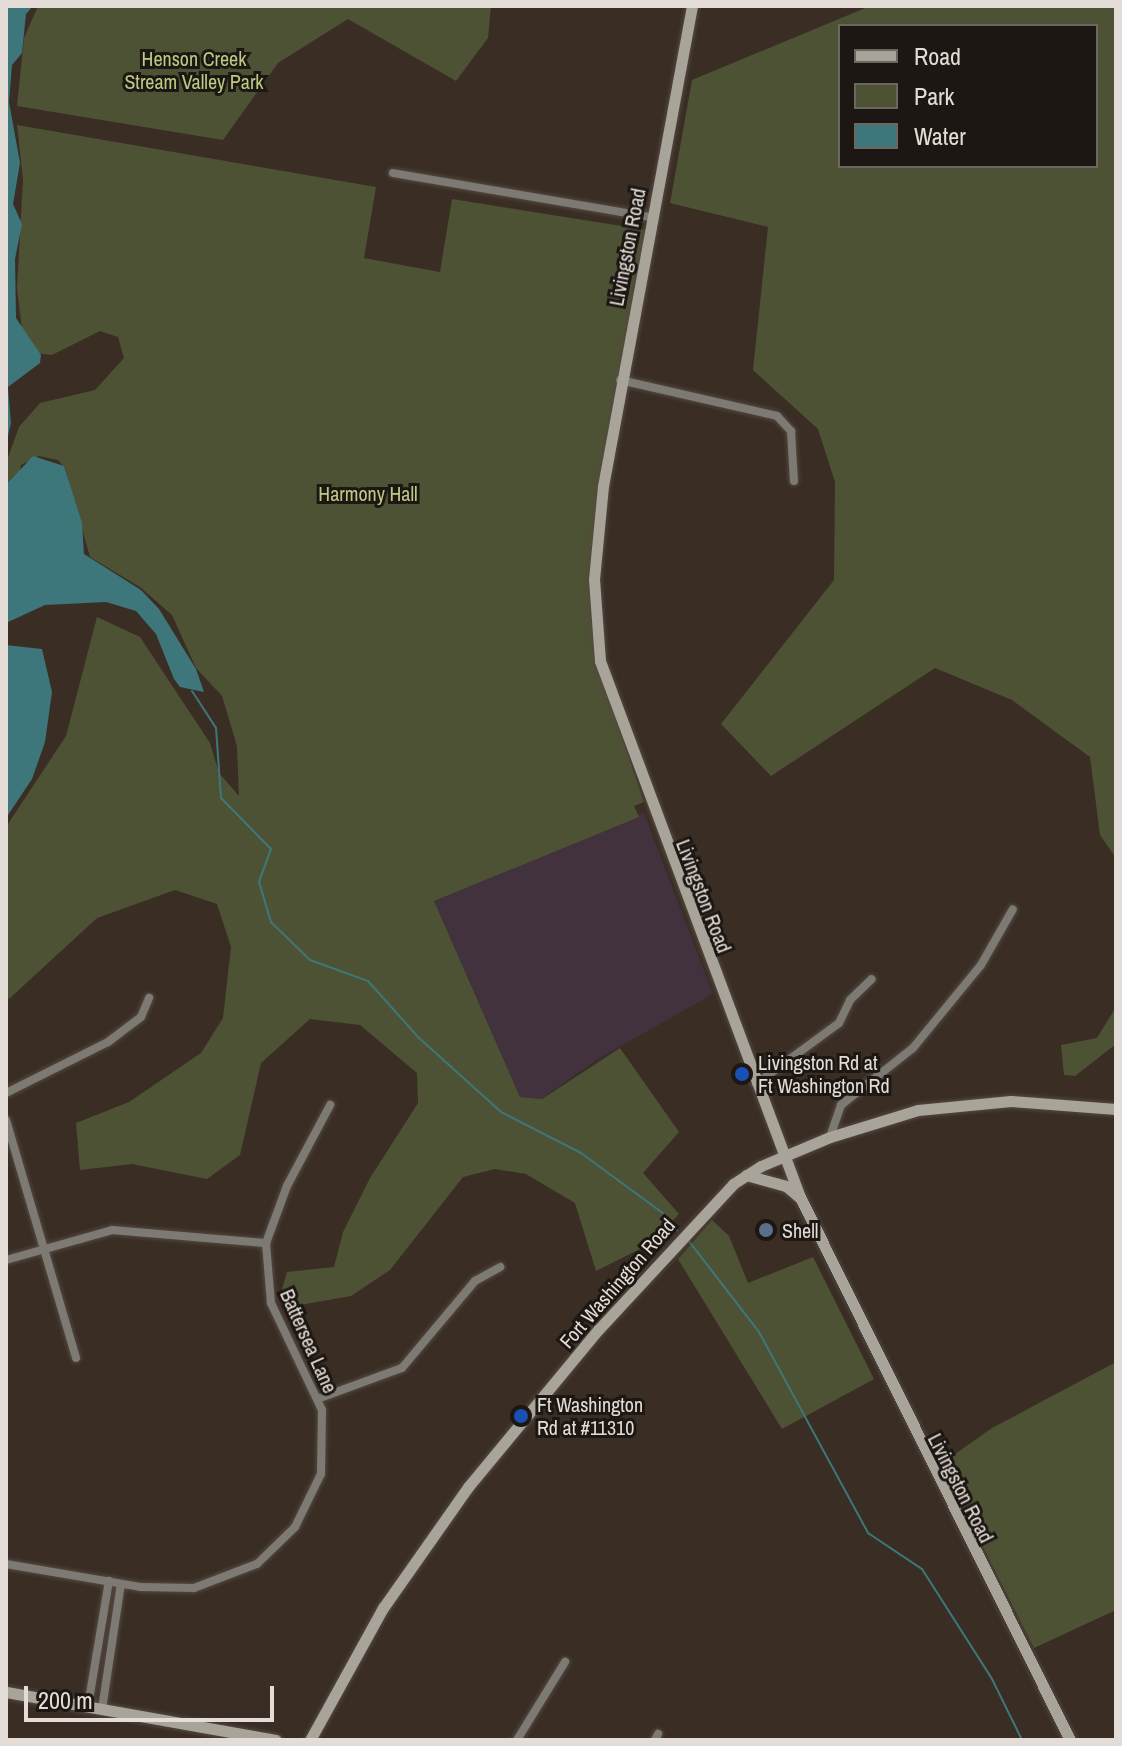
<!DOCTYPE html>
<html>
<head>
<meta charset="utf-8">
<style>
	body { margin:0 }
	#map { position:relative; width:1122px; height:1746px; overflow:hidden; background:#392d24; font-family:"Archivo Narrow",sans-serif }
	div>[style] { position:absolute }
	.education>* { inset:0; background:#41323e }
	.green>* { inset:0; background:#4e5234 }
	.water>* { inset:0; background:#3d777c }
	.stream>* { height:2px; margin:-1px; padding:0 1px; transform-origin:1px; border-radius:1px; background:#3d777c }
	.roads { filter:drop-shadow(0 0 2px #544940) drop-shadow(0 0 2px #544940) }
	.street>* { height:8px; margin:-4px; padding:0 4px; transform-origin:4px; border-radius:4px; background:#7c7a73 }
	.secondary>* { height:11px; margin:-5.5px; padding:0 5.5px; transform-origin:5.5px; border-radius:5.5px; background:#a8a499 }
	.dots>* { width:22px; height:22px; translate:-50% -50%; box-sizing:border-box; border:4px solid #1c1713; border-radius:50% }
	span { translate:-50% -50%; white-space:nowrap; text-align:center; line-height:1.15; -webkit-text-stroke:6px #1c1713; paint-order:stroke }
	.park-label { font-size:20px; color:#bfc984 }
	.street-label { font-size:20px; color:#e4dcd6 }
	.poi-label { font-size:20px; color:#e4dcd6 }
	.left { translate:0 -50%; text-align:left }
	.frame { position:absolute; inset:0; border:8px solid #e4dcd6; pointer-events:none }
	.legend { position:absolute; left:838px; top:24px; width:260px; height:144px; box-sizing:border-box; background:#1c1713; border:2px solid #6c6661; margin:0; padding:10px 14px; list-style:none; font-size:24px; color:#e4dcd6 }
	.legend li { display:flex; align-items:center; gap:16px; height:40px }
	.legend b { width:40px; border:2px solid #6c6661 }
	.scale { position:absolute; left:24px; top:1686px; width:250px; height:36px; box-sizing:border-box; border:4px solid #e4dcd6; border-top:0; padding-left:10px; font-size:24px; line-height:28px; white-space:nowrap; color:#e4dcd6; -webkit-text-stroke:6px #1c1713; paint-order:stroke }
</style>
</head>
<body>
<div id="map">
	<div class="education">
		<div style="clip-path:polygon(644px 813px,713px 994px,598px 1059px,541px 1099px,520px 1097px,434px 901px,572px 829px)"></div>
	</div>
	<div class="green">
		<div style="clip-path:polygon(38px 6px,491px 6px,488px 38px,456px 81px,348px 19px,278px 63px,223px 140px,17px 106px,24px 38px)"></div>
		<div style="clip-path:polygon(evenodd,870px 6px,1116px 6px,1116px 858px,1100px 835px,1090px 757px,1012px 700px,935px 668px,771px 776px,721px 724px,834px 580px,835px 482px,818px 429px,753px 370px,768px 227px,670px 203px,692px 80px,870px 6px,840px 26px,1096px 26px,1096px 166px,840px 166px,840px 26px)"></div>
		<div style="clip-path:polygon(17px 125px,376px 187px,364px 258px,440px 272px,452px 199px,647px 230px,591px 588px,612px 708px,644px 802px,634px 806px,639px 817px,434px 901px,520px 1097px,542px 1099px,620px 1048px,679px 1132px,643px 1173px,679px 1214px,650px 1244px,596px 1271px,575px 1203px,526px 1174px,495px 1169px,463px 1177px,390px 1270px,351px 1296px,294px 1306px,282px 1289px,287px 1272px,334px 1267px,343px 1232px,370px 1178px,418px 1103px,417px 1073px,360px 1025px,310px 1019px,261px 1063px,240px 1155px,207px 1179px,132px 1164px,80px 1170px,76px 1123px,129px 1102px,201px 1053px,223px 1018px,231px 947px,217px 904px,175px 890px,97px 918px,9px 999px,6px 996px,6px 827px,66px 736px,97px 617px,140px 637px,210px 743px,219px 773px,239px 796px,237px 746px,222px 696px,196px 668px,172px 615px,140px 587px,90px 557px,65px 468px,58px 460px,39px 456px,21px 465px,6px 551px,6px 463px,19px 427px,40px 403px,95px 390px,124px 358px,118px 337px,100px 331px,52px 355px,35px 353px,23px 338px,17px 288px,23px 180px)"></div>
		<div style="clip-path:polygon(1116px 1007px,1116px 1044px,1075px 1076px,1064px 1075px,1061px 1045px,1097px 1038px)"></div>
		<div style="clip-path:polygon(712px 1220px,729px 1236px,748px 1283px,813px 1257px,874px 1379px,782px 1429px,678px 1259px)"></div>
		<div style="clip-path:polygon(1116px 1362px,1116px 1610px,1034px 1648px,941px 1464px,992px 1428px)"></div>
	</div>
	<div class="water">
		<div style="clip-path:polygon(6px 6px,33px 6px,26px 14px,22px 53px,12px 65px,9px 102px,20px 163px,13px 204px,22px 224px,15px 259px,16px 318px,41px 355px,40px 363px,8px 387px,11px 423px,6px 445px)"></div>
		<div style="clip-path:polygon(33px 456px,64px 466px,82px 523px,84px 554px,141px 590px,159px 609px,196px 669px,204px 692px,180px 687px,174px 679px,156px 634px,136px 611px,106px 602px,45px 605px,6px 623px,6px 485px)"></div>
		<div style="clip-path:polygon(6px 645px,42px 649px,52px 692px,45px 742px,32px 779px,6px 818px)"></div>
	</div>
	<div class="stream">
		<div style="left:192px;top:691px;width:44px;rotate:57deg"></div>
		<div style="left:216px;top:728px;width:70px;rotate:85.9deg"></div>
		<div style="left:221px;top:798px;width:71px;rotate:45.6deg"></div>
		<div style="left:271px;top:849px;width:35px;rotate:110deg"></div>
		<div style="left:259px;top:882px;width:42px;rotate:73.3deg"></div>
		<div style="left:271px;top:922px;width:54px;rotate:44.3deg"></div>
		<div style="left:310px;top:960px;width:62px;rotate:19.9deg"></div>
		<div style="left:368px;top:981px;width:75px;rotate:48.2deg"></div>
		<div style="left:418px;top:1037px;width:112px;rotate:42.1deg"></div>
		<div style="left:501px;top:1112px;width:90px;rotate:27.1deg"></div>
		<div style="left:581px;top:1153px;width:103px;rotate:36.3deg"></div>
		<div style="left:664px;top:1214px;width:21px;rotate:51deg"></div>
		<div style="left:688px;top:1240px;width:116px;rotate:52.3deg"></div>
		<div style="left:759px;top:1332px;width:229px;rotate:61.5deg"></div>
		<div style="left:868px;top:1533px;width:65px;rotate:33.7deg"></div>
		<div style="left:922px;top:1569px;width:130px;rotate:57.5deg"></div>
		<div style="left:992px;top:1679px;width:68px;rotate:63.8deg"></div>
	</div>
	<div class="roads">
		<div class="street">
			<div style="left:393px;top:173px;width:262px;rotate:9.7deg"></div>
			<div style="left:620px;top:380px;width:161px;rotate:12.9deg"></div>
			<div style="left:777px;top:416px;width:21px;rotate:47deg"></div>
			<div style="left:791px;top:431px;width:50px;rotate:86.6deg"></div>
			<div style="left:756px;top:1084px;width:103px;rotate:-36.3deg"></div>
			<div style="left:839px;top:1023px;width:25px;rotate:-64deg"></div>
			<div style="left:850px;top:1000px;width:30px;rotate:-44deg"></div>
			<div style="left:6px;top:1093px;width:114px;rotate:-26.6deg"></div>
			<div style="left:108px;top:1042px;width:41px;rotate:-37.1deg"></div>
			<div style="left:141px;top:1017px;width:21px;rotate:-67deg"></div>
			<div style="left:6px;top:1120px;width:248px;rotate:73.6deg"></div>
			<div style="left:830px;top:1137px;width:34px;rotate:-71deg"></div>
			<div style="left:841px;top:1105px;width:92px;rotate:-38.4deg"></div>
			<div style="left:913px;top:1048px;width:107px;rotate:-50.7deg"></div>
			<div style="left:981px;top:965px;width:64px;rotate:-60.3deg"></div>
			<div style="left:6px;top:1260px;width:111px;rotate:-15.7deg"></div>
			<div style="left:113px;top:1230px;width:154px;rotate:4.9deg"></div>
			<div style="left:320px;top:1398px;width:87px;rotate:-20.1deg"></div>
			<div style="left:402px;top:1368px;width:114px;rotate:-50deg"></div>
			<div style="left:475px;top:1281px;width:29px;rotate:-29deg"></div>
			<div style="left:6px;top:1564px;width:136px;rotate:9.7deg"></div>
			<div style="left:140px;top:1587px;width:54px;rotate:1.1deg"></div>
			<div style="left:194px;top:1588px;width:67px;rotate:-20.9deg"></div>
			<div style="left:257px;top:1564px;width:53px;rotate:-44.2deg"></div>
			<div style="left:295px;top:1527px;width:59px;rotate:-63.9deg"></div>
			<div style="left:321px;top:1474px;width:64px;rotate:-89.1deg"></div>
			<div style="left:322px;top:1410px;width:119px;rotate:-115.5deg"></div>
			<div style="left:271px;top:1303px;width:60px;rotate:-94.8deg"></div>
			<div style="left:266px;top:1243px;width:61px;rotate:-69.8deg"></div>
			<div style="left:287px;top:1186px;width:92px;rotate:-62deg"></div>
			<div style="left:88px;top:1706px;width:127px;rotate:-80.5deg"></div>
			<div style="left:102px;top:1709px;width:126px;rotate:-81.4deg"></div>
			<div style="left:517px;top:1740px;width:92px;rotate:-58.4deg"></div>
			<div style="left:655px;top:1740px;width:7px;rotate:-63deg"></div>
		</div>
		<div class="secondary">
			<div style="left:692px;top:6px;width:488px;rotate:100.5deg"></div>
			<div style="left:603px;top:486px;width:93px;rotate:95.5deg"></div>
			<div style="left:594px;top:579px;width:82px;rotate:85.8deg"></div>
			<div style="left:600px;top:661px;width:572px;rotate:69.54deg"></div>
			<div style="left:800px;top:1197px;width:606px;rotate:63.56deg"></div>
			<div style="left:746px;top:1175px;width:41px;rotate:15.4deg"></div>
			<div style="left:786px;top:1186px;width:17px;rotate:40deg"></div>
			<div style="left:6px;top:1692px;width:274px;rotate:10.1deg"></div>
			<div style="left:310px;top:1740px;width:151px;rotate:-61.1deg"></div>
			<div style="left:383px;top:1608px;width:148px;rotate:-54.9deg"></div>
			<div style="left:468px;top:1487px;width:204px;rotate:-50.4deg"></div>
			<div style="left:598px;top:1330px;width:199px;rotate:-47.2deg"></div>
			<div style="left:733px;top:1184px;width:33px;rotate:-33deg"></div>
			<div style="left:761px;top:1166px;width:75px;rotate:-22.8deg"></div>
			<div style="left:830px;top:1137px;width:92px;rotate:-17.1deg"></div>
			<div style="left:918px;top:1110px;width:93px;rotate:-5.5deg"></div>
			<div style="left:1011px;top:1101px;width:105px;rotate:4.4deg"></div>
		</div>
	</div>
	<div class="dots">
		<div style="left:742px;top:1074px;background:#1a4fb4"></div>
		<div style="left:766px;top:1230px;background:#5c6f8a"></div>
		<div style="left:521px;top:1416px;background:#1a4fb4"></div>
	</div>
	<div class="park-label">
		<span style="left:194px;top:70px">Henson Creek<br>Stream Valley Park</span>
		<span style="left:368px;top:493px">Harmony Hall</span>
	</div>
	<div class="street-label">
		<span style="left:627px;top:247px;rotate:-79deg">Livingston Road</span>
		<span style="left:704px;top:896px;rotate:69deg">Livingston Road</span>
		<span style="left:617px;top:1283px;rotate:-49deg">Fort Washington Road</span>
		<span style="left:309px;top:1341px;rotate:66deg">Battersea Lane</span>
		<span style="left:961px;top:1488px;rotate:63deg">Livingston Road</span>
	</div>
	<div class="poi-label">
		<span class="left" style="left:758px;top:1074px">Livingston Rd at<br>Ft Washington Rd</span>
		<span class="left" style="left:782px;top:1230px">Shell</span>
		<span class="left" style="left:537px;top:1416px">Ft Washington<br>Rd at #11310</span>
	</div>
	<div class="frame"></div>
	<ul class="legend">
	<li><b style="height:10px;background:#a8a499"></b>Road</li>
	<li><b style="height:22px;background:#4e5234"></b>Park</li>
	<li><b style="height:22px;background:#3d777c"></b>Water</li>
	</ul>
	<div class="scale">200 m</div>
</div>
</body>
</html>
